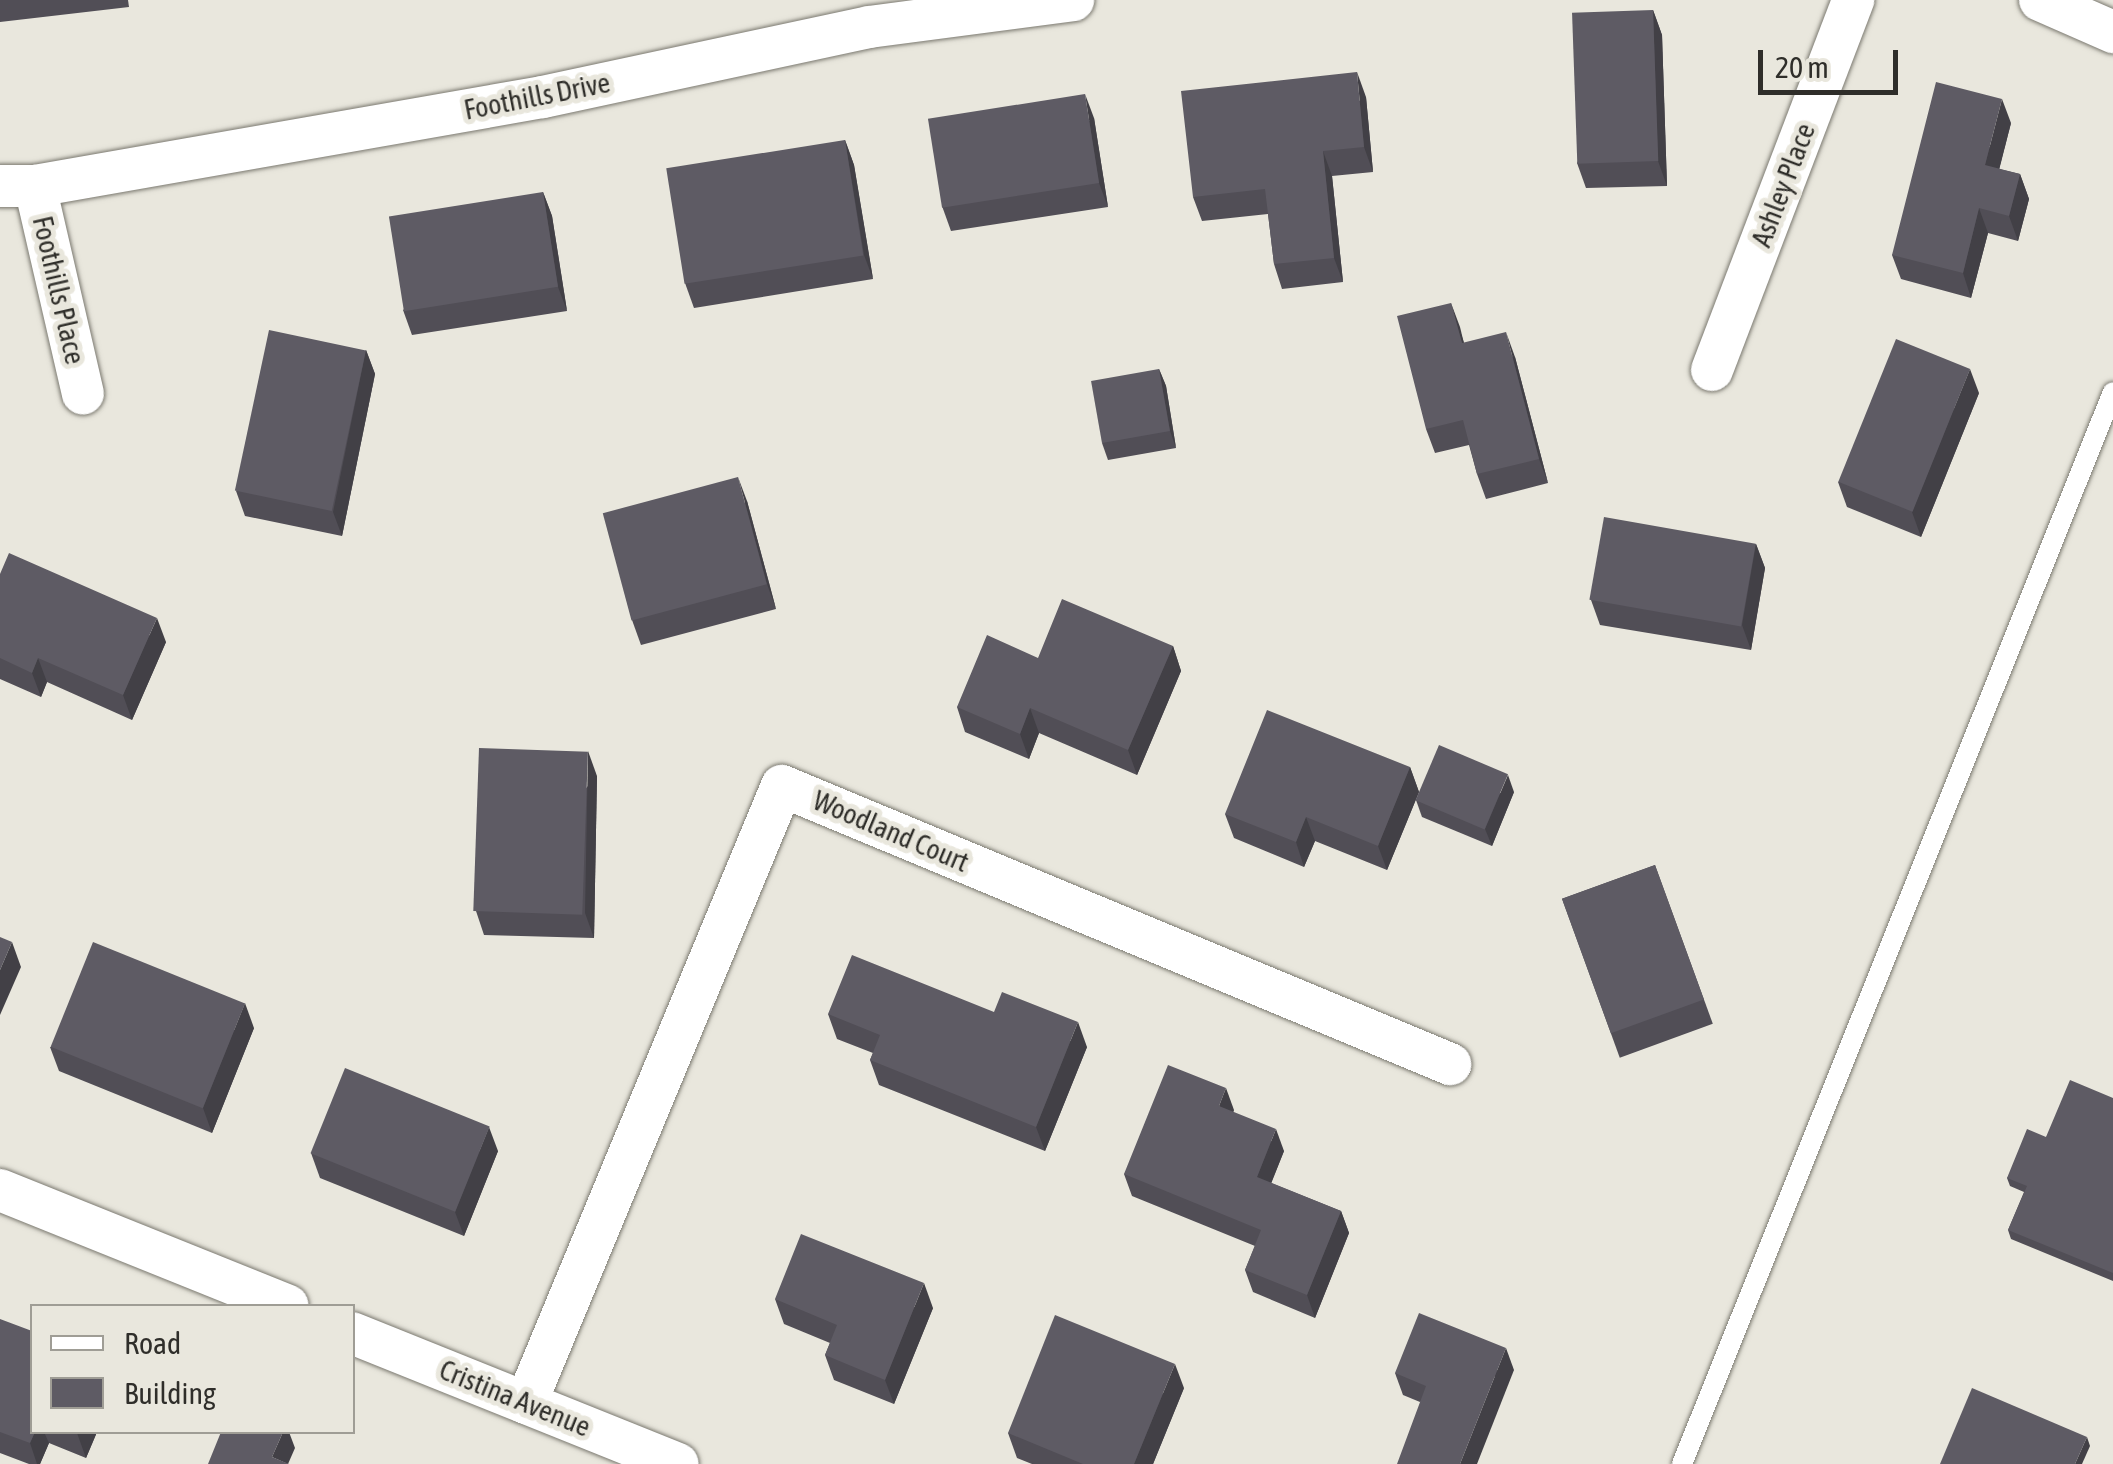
<!DOCTYPE html>
<html>
<head>
<meta charset="utf-8">
<style>
	body { margin:0 }
	#map { position:relative; width:2113px; height:1464px; overflow:hidden; background:#e9e7dd; font-family:"Asap Condensed",sans-serif }
	div>[style] { position:absolute }
	.roads { filter:drop-shadow(0 0 2px #7b7970) drop-shadow(0 0 2px #7b7970) }
	.lane>* { height:20px; margin:-10px; padding:0 10px; transform-origin:10px; border-radius:10px; background:#fff }
	.street>* { height:42px; margin:-21px; padding:0 21px; transform-origin:21px; border-radius:21px; background:#fff }
	.wall>* { inset:0; background:#514e56; transform-origin:0 0 }
	.shaded-wall>* { inset:0; background:#424046 }
	.building>* { inset:0; background:#5e5b64; transform-origin:0 0 }
	span { translate:-50% -50%; white-space:nowrap; text-align:center; line-height:1.15; -webkit-text-stroke:10px #e9e7dd; paint-order:stroke }
	.street-label { font-size:28px; color:#2f2e2a }
	.legend { position:absolute; left:30px; top:1304px; width:325px; height:130px; box-sizing:border-box; background:#e9e7dd; border:2px solid #9f9d95; margin:0; padding:12px 18px; list-style:none; font-size:30px; color:#2f2e2a }
	.legend li { display:flex; align-items:center; gap:20px; height:50px }
	.legend b { width:50px; border:2px solid #9f9d95 }
	.scale { position:absolute; left:1758px; top:50px; width:140px; height:45px; box-sizing:border-box; border:5px solid #2f2e2a; border-top:0; padding-left:12px; font-size:30px; line-height:35px; white-space:nowrap; color:#2f2e2a; -webkit-text-stroke:8px #e9e7dd; paint-order:stroke }
</style>
</head>
<body>
<div id="map">
	<div class="roads">
		<div class="lane">
			<div style="left:1682px;top:1464px;width:1155px;rotate:-68.1deg"></div>
		</div>
		<div class="street">
			<div style="left:2040px;top:0;width:80px;rotate:23.7deg"></div>
			<div style="left:0;top:186px;width:35px"></div>
			<div style="left:35px;top:186px;width:516px;rotate:-9.94deg"></div>
			<div style="left:543px;top:97px;width:333px;rotate:-12.1deg"></div>
			<div style="left:869px;top:27px;width:206px;rotate:-7.5deg"></div>
			<div style="left:35px;top:186px;width:213px;rotate:77deg"></div>
			<div style="left:1712px;top:370px;width:396px;rotate:-69.1deg"></div>
			<div style="left:0;top:1190px;width:310px;rotate:21.9deg"></div>
			<div style="left:352px;top:1333px;width:351px;rotate:21.9deg"></div>
			<div style="left:526px;top:1403px;width:668px;rotate:-67.47deg"></div>
			<div style="left:782px;top:786px;width:724px;rotate:22.6deg"></div>
		</div>
	</div>
	<div class="wall">
		<div style="clip-path:polygon(0 0,128px 0,129px 7px,0 22px)"></div>
		<div style="clip-path:polygon(1653px 10px,1662px 35px,1667px 186px,1586px 188px,1577px 163px)"></div>
		<div style="clip-path:polygon(1366px 97px,1373px 172px,1332px 176px,1343px 282px,1282px 289px,1274px 264px,1268px 214px,1202px 221px,1193px 197px)"></div>
		<div style="clip-path:polygon(1094px 118px,1108px 207px,951px 231px,942px 206px)"></div>
		<div style="clip-path:polygon(2011px 123px,1999px 169px,2020px 174px,2029px 199px,2018px 241px,1988px 233px,1971px 298px,1901px 279px,1892px 255px)"></div>
		<div style="clip-path:polygon(845px 140px,854px 165px,873px 279px,694px 308px,685px 283px)"></div>
		<div style="clip-path:polygon(543px 192px,552px 216px,567px 311px,412px 335px,403px 310px)"></div>
		<div style="clip-path:polygon(1451px 303px,1464px 343px,1515px 357px,1548px 483px,1486px 499px,1477px 474px,1469px 445px,1435px 453px,1426px 429px)"></div>
		<div style="clip-path:polygon(366px 350px,375px 374px,342px 536px,245px 516px,236px 491px)"></div>
		<div style="clip-path:polygon(1159px 369px,1166px 386px,1176px 448px,1108px 460px,1102px 443px)"></div>
		<div style="clip-path:polygon(1979px 393px,1921px 537px,1847px 507px,1838px 482px)"></div>
		<div style="clip-path:polygon(747px 501px,776px 609px,641px 645px,632px 620px)"></div>
		<div style="clip-path:polygon(1756px 544px,1765px 568px,1751px 650px,1600px 625px,1591px 600px)"></div>
		<div style="clip-path:polygon(0 574px,166px 642px,132px 720px,47px 682px,41px 697px,0 679px)"></div>
		<div style="clip-path:polygon(1173px 646px,1181px 671px,1137px 775px,1039px 733px,1029px 759px,965px 732px,957px 707px,1038px 658px)"></div>
		<div style="clip-path:polygon(1410px 767px,1419px 792px,1387px 870px,1315px 841px,1304px 867px,1234px 838px,1225px 814px)"></div>
		<div style="clip-path:polygon(597px 776px,594px 938px,484px 935px,476px 911px)"></div>
		<div style="clip-path:polygon(1514px 792px,1492px 846px,1422px 817px,1416px 800px)"></div>
		<div style="left:1655px;top:865px;width:169px;height:99px;rotate:70deg"></div>
		<div style="clip-path:polygon(994px 1012px,1087px 1047px,1045px 1151px,879px 1085px,870px 1060px,873px 1053px,837px 1039px,828px 1014px)"></div>
		<div style="clip-path:polygon(254px 1028px,212px 1133px,59px 1071px,50px 1047px)"></div>
		<div style="clip-path:polygon(2113px 1098px,2113px 1281px,2011px 1239px,2008px 1230px,2024px 1192px,2010px 1186px,2007px 1178px,2046px 1137px)"></div>
		<div style="clip-path:polygon(1234px 1110px,1233px 1112px,1284px 1151px,1271px 1183px,1341px 1211px,1349px 1233px,1315px 1318px,1253px 1292px,1245px 1270px,1255px 1246px,1132px 1196px,1124px 1174px)"></div>
		<div style="clip-path:polygon(498px 1151px,464px 1236px,320px 1178px,311px 1153px)"></div>
		<div style="clip-path:polygon(775px 1299px,933px 1308px,894px 1404px,834px 1380px,825px 1355px,830px 1343px,784px 1324px)"></div>
		<div style="clip-path:polygon(0 1319px,32px 1432px,97px 1432px,86px 1458px,49px 1443px,40px 1464px,29px 1464px,0 1453px)"></div>
		<div style="clip-path:polygon(1514px 1370px,1420px 1402px,1403px 1395px,1395px 1373px)"></div>
		<div style="clip-path:polygon(1184px 1388px,1153px 1464px,1032px 1464px,1017px 1458px,1008px 1433px)"></div>
	</div>
	<div class="shaded-wall">
		<div style="clip-path:polygon(1653px 10px,1662px 35px,1667px 186px,1658px 161px)"></div>
		<div style="clip-path:polygon(1357px 72px,1366px 97px,1373px 172px,1364px 147px)"></div>
		<div style="clip-path:polygon(1085px 94px,1094px 118px,1108px 207px,1099px 183px)"></div>
		<div style="clip-path:polygon(2002px 99px,2011px 123px,1994px 190px,1985px 165px)"></div>
		<div style="clip-path:polygon(845px 140px,854px 165px,873px 279px,864px 255px)"></div>
		<div style="clip-path:polygon(1323px 151px,1332px 176px,1343px 282px,1334px 258px)"></div>
		<div style="clip-path:polygon(2020px 174px,2029px 199px,2018px 241px,2009px 216px)"></div>
		<div style="clip-path:polygon(543px 192px,552px 216px,567px 311px,558px 287px)"></div>
		<div style="clip-path:polygon(1979px 208px,1988px 233px,1971px 298px,1963px 273px)"></div>
		<div style="clip-path:polygon(1451px 303px,1460px 327px,1470px 368px,1462px 343px)"></div>
		<div style="clip-path:polygon(1506px 332px,1515px 357px,1548px 483px,1539px 459px)"></div>
		<div style="clip-path:polygon(366px 350px,375px 374px,342px 536px,333px 512px)"></div>
		<div style="clip-path:polygon(1159px 369px,1166px 386px,1176px 448px,1170px 431px)"></div>
		<div style="clip-path:polygon(1970px 369px,1979px 393px,1921px 537px,1912px 512px)"></div>
		<div style="clip-path:polygon(738px 477px,747px 501px,776px 609px,767px 584px)"></div>
		<div style="clip-path:polygon(1756px 544px,1765px 568px,1751px 650px,1742px 625px)"></div>
		<div style="clip-path:polygon(157px 618px,166px 642px,132px 720px,123px 695px)"></div>
		<div style="clip-path:polygon(1173px 646px,1181px 671px,1137px 775px,1128px 750px)"></div>
		<div style="clip-path:polygon(38px 658px,47px 682px,41px 697px,32px 673px)"></div>
		<div style="clip-path:polygon(1030px 708px,1039px 733px,1029px 759px,1020px 734px)"></div>
		<div style="clip-path:polygon(588px 751px,597px 776px,594px 938px,585px 913px)"></div>
		<div style="clip-path:polygon(1410px 767px,1419px 792px,1387px 870px,1378px 846px)"></div>
		<div style="clip-path:polygon(1508px 775px,1514px 792px,1492px 846px,1485px 829px)"></div>
		<div style="clip-path:polygon(1306px 817px,1315px 841px,1304px 867px,1296px 842px)"></div>
		<div style="clip-path:polygon(12px 942px,21px 967px,0 1015px,0 970px)"></div>
		<div style="clip-path:polygon(245px 1003px,254px 1028px,212px 1133px,203px 1108px)"></div>
		<div style="clip-path:polygon(1078px 1022px,1087px 1047px,1045px 1151px,1036px 1127px)"></div>
		<div style="clip-path:polygon(1226px 1088px,1234px 1110px,1227px 1128px,1219px 1106px)"></div>
		<div style="clip-path:polygon(489px 1127px,498px 1151px,464px 1236px,455px 1212px)"></div>
		<div style="clip-path:polygon(1276px 1129px,1284px 1151px,1265px 1199px,1257px 1177px)"></div>
		<div style="clip-path:polygon(1341px 1211px,1349px 1233px,1315px 1318px,1307px 1295px)"></div>
		<div style="clip-path:polygon(924px 1283px,933px 1308px,894px 1404px,885px 1380px)"></div>
		<div style="clip-path:polygon(1506px 1348px,1514px 1370px,1477px 1464px,1460px 1464px)"></div>
		<div style="clip-path:polygon(1175px 1364px,1184px 1388px,1153px 1464px,1134px 1464px)"></div>
		<div style="clip-path:polygon(35px 1432px,44px 1432px,49px 1443px,40px 1464px,37px 1464px,30px 1443px)"></div>
		<div style="clip-path:polygon(78px 1432px,97px 1432px,86px 1458px,77px 1433px)"></div>
		<div style="clip-path:polygon(283px 1432px,289px 1432px,295px 1448px,288px 1464px,272px 1457px)"></div>
		<div style="clip-path:polygon(2087px 1437px,2090px 1446px,2082px 1464px,2075px 1464px)"></div>
	</div>
	<div class="building">
		<div style="left:1653px;top:10px;width:151px;height:81px;rotate:88deg"></div>
		<div style="clip-path:polygon(1357px 72px,1364px 147px,1323px 151px,1334px 258px,1274px 264px,1265px 189px,1193px 197px,1181px 91px)"></div>
		<div style="clip-path:polygon(1936px 82px,2002px 99px,1985px 165px,2020px 174px,2009px 216px,1979px 208px,1963px 273px,1892px 255px)"></div>
		<div style="left:1085px;top:94px;width:90px;height:159px;rotate:81deg"></div>
		<div style="left:845px;top:140px;width:117px;height:181px;rotate:81deg"></div>
		<div style="left:543px;top:192px;width:96px;height:156px;rotate:81deg"></div>
		<div style="clip-path:polygon(1451px 303px,1462px 343px,1506px 332px,1539px 459px,1477px 474px,1463px 420px,1426px 429px,1397px 316px)"></div>
		<div style="left:269px;top:330px;width:99px;height:164px;rotate:12deg"></div>
		<div style="left:1896px;top:339px;width:80px;height:154px;rotate:22deg"></div>
		<div style="left:1159px;top:369px;width:63px;height:69px;rotate:80deg"></div>
		<div style="left:738px;top:477px;width:111px;height:140px;rotate:75deg"></div>
		<div style="left:1604px;top:517px;width:154px;height:84px;rotate:10deg"></div>
		<div style="clip-path:polygon(9px 553px,157px 618px,123px 695px,38px 658px,32px 673px,0 658px,0 574px)"></div>
		<div style="clip-path:polygon(1062px 599px,1173px 646px,1128px 750px,1030px 708px,1020px 734px,957px 707px,987px 635px,1038px 658px)"></div>
		<div style="clip-path:polygon(1267px 710px,1410px 767px,1378px 846px,1306px 817px,1296px 842px,1225px 814px)"></div>
		<div style="left:1439px;top:745px;width:75px;height:60px;rotate:23deg"></div>
		<div style="left:479px;top:748px;width:109px;height:163px;rotate:2deg"></div>
		<div style="left:1655px;top:865px;width:143px;height:99px;rotate:70deg"></div>
		<div style="clip-path:polygon(0 937px,12px 942px,0 970px)"></div>
		<div style="left:93px;top:942px;width:164px;height:113px;rotate:22deg"></div>
		<div style="clip-path:polygon(852px 955px,994px 1012px,1002px 992px,1078px 1022px,1036px 1127px,870px 1060px,880px 1035px,828px 1014px)"></div>
		<div style="clip-path:polygon(1168px 1065px,1226px 1088px,1219px 1106px,1276px 1129px,1257px 1177px,1341px 1211px,1307px 1295px,1245px 1270px,1261px 1230px,1124px 1174px)"></div>
		<div style="left:345px;top:1068px;width:156px;height:92px;rotate:22deg"></div>
		<div style="clip-path:polygon(2070px 1080px,2113px 1098px,2113px 1273px,2008px 1230px,2027px 1186px,2007px 1178px,2027px 1129px,2046px 1137px)"></div>
		<div style="clip-path:polygon(801px 1234px,924px 1283px,885px 1380px,825px 1355px,837px 1325px,775px 1299px)"></div>
		<div style="clip-path:polygon(1419px 1313px,1506px 1348px,1460px 1464px,1397px 1464px,1426px 1386px,1395px 1373px)"></div>
		<div style="clip-path:polygon(1055px 1315px,1175px 1364px,1134px 1464px,1083px 1464px,1008px 1433px)"></div>
		<div style="clip-path:polygon(0 1319px,32px 1331px,32px 1432px,35px 1432px,30px 1443px,0 1432px)"></div>
		<div style="clip-path:polygon(1972px 1388px,2087px 1437px,2075px 1464px,1940px 1464px)"></div>
		<div style="clip-path:polygon(221px 1432px,283px 1432px,272px 1457px,289px 1464px,208px 1464px)"></div>
	</div>
	<div class="street-label">
		<span style="left:537px;top:96px;rotate:-11deg">Foothills Drive</span>
		<span style="left:1783px;top:185px;rotate:-69deg">Ashley Place</span>
		<span style="left:59px;top:290px;rotate:77deg">Foothills Place</span>
		<span style="left:891px;top:831px;rotate:23deg">Woodland Court</span>
		<span style="left:515px;top:1398px;rotate:22deg">Cristina Avenue</span>
	</div>
	<ul class="legend">
	<li><b style="height:12px;background:#fff"></b>Road</li>
	<li><b style="height:28px;background:#5e5b64"></b>Building</li>
	</ul>
	<div class="scale">20 m</div>
</div>
</body>
</html>
